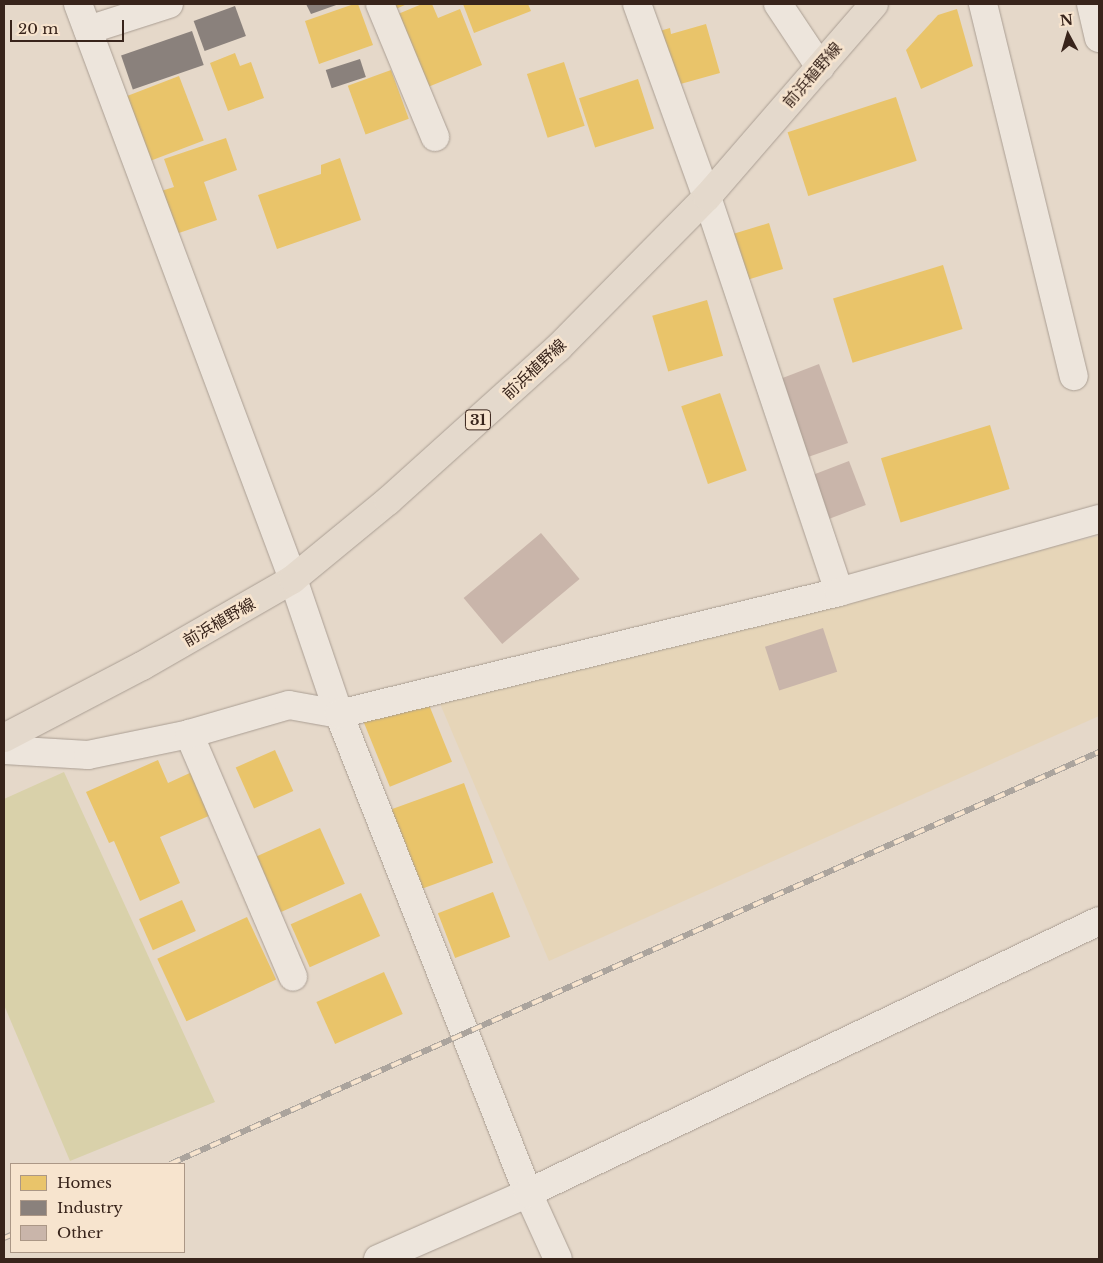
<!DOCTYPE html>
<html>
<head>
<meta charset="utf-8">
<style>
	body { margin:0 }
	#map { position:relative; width:1103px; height:1263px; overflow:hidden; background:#e5d8c9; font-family:"Libre Baskerville","Noto Sans JP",serif }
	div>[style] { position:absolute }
	.farmland>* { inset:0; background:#e6d5b8 }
	.green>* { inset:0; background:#d9d1aa }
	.homes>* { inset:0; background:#e9c46a; transform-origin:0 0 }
	.industry>* { inset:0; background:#8a817c; transform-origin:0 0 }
	.building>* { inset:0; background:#c9b5aa; transform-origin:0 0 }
	.roads { filter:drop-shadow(0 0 1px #aa9e93) drop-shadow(0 0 1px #aa9e93) }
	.minor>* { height:28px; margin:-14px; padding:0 14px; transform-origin:14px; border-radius:14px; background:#ede5dc }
	.major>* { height:28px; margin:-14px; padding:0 14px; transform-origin:14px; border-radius:14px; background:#e4d9cc }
	.rail>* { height:5.5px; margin-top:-2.75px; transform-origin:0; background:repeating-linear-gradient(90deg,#f7e4ce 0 11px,#aba49d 0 22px); box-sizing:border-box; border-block:1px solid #aba49d }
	span { translate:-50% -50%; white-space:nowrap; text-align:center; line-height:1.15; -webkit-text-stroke:5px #f7e4ce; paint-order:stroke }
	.shield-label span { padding:1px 4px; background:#f7e4ce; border:1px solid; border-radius:4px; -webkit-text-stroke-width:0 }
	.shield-label { font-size:15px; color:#38241b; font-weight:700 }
	.street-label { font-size:16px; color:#38241b }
	.frame { position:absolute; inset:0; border:5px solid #38241b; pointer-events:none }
	.legend { position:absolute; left:10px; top:1163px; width:175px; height:90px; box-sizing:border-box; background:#f7e4ce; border:1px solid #ab9786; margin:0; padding:6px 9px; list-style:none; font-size:15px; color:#38241b }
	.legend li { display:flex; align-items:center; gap:10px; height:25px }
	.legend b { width:25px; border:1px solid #ab9786 }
	.north { position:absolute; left:1043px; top:10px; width:50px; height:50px; -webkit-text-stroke:4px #f7e4ce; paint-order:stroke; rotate:354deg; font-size:14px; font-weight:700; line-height:20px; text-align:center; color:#38241b }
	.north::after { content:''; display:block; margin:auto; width:18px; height:22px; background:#38241b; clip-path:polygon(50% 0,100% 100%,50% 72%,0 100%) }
	.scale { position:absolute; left:10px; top:20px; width:114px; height:22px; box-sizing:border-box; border:2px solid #38241b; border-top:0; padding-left:6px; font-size:15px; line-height:18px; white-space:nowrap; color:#38241b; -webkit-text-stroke:4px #f7e4ce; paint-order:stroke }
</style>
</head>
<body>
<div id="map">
	<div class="farmland">
		<div style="clip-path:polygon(1099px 536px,1099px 716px,549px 961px,433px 687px)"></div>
	</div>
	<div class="green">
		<div style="clip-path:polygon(64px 772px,215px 1102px,70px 1161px,4px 1005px,4px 799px)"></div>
	</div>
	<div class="homes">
		<div style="clip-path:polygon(354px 4px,358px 4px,373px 45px,319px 64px,305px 21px)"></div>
		<div style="clip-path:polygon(394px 4px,407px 4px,396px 9px)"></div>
		<div style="clip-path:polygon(422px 4px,432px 4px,438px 18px,460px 9px,482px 65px,428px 87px,398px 14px)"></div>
		<div style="clip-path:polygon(463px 4px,528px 4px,531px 11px,474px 33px)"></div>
		<div style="clip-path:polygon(957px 9px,973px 66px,921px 89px,906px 50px,938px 15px)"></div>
		<div style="clip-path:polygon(706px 24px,720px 73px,666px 88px,649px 34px,670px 28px,671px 34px)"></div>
		<div style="clip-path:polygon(235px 53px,240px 66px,251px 62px,264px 98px,228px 111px,210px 63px)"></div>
		<div style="left:564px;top:62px;width:67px;height:39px;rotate:72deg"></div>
		<div style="left:391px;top:70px;width:52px;height:46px;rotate:70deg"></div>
		<div style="left:179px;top:76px;width:69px;height:59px;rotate:69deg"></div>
		<div style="left:638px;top:79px;width:52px;height:62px;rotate:72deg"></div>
		<div style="left:896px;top:97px;width:67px;height:114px;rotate:72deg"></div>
		<div style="clip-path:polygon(226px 138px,237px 170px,204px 182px,217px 220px,176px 234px,161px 191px,174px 187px,164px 159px)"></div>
		<div style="clip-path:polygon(340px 158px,361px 220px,277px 249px,258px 195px,321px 174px,321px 165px)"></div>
		<div style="left:769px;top:223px;width:48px;height:55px;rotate:73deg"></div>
		<div style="left:943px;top:265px;width:67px;height:115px;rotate:73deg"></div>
		<div style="left:707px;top:300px;width:58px;height:57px;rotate:74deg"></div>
		<div style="left:720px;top:393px;width:82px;height:41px;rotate:71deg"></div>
		<div style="left:990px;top:425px;width:67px;height:114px;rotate:73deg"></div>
		<div style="left:425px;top:695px;width:72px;height:67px;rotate:68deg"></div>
		<div style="left:275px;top:750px;width:45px;height:43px;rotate:66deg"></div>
		<div style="clip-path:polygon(158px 760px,168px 783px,192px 772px,211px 815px,160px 837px,180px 883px,140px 901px,114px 841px,109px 843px,86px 792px)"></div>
		<div style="left:464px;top:783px;width:85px;height:80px;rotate:70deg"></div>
		<div style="left:320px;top:828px;width:61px;height:71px;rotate:66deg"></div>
		<div style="left:493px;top:892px;width:48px;height:59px;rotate:69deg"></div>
		<div style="left:361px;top:893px;width:47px;height:77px;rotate:66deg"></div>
		<div style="left:182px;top:900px;width:34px;height:47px;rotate:66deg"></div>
		<div style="left:247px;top:917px;width:69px;height:99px;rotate:65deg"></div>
		<div style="left:384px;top:972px;width:46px;height:74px;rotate:66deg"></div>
	</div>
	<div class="industry">
		<div style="clip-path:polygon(306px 4px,339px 4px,311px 14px)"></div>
		<div style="left:235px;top:6px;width:32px;height:44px;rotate:70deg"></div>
		<div style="left:192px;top:31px;width:36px;height:75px;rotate:71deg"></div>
		<div style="left:360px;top:59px;width:19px;height:36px;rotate:72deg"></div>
	</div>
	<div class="building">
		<div style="clip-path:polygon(819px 364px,848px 443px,791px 463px,780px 379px)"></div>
		<div style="left:849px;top:461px;width:47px;height:53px;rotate:69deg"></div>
		<div style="left:541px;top:533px;width:60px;height:101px;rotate:50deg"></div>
		<div style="left:823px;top:628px;width:46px;height:61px;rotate:72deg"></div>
	</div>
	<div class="roads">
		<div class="minor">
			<div style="left:78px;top:4px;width:614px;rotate:69.5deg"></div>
			<div style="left:293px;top:579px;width:143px;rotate:71.2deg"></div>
			<div style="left:339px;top:714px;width:515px;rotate:68.47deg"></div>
			<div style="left:528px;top:1193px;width:72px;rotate:65.6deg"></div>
			<div style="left:380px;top:4px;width:144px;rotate:67.5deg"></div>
			<div style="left:637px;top:4px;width:205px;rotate:70.1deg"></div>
			<div style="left:707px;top:197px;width:416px;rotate:71.5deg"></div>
			<div style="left:778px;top:4px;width:76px;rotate:56.3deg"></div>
			<div style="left:983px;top:4px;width:383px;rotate:76.3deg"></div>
			<div style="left:1091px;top:4px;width:35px;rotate:77deg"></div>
			<div style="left:88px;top:30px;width:85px;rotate:-17.8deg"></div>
			<div style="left:189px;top:734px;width:264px;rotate:66.8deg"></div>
			<div style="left:4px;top:750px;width:84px;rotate:3.4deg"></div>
			<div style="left:88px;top:755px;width:103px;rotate:-11.7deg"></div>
			<div style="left:189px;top:734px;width:104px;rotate:-16.2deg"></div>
			<div style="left:289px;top:705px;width:51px;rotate:10.2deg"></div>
			<div style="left:339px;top:714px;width:515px;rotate:-13.71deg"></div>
			<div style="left:839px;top:592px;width:270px;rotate:-15.7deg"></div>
			<div style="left:378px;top:1259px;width:164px;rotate:-23.7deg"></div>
			<div style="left:528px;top:1193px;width:632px;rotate:-25.47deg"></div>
		</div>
		<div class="major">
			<div style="left:4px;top:738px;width:156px;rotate:-27.6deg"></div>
			<div style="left:142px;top:666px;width:174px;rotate:-29.9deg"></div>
			<div style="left:293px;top:579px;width:123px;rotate:-39.4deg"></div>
			<div style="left:388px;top:501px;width:229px;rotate:-42deg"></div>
			<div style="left:558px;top:348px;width:212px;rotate:-45.4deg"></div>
			<div style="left:707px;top:197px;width:255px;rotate:-49.1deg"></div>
		</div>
	</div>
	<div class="rail">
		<div style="left:170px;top:1164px;width:1016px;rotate:-23.92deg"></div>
		<div style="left:4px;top:1238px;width:8px;rotate:-23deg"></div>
	</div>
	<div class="shield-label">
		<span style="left:478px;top:420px">31</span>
	</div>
	<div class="street-label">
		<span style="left:812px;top:75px;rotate:-49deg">前浜植野線</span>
		<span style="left:534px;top:369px;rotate:-43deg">前浜植野線</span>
		<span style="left:219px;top:622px;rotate:-30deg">前浜植野線</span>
	</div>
	<div class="frame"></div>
	<ul class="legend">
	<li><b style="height:14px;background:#e9c46a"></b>Homes</li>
	<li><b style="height:14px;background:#8a817c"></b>Industry</li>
	<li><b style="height:14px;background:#c9b5aa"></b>Other</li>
	</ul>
	<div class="north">N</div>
	<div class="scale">20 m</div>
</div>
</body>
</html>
